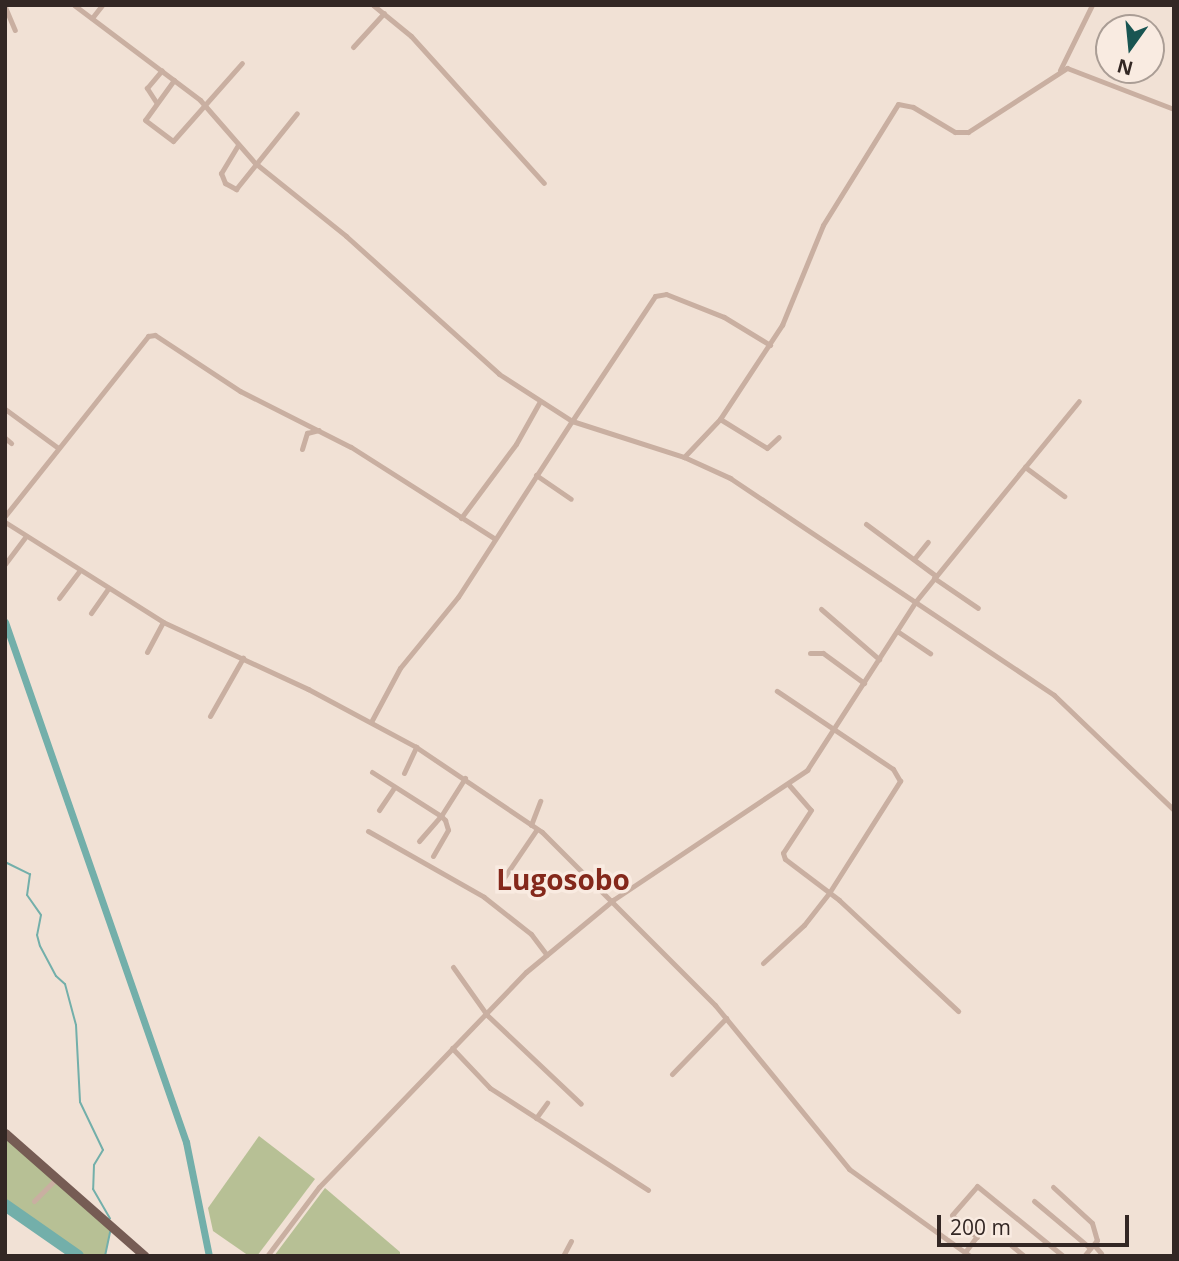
<!DOCTYPE html>
<html>
<head>
<meta charset="utf-8">
<style>
	body { margin:0 }
	#map { position:relative; width:1179px; height:1261px; overflow:hidden; background:#f1e1d5; font-family:"Open Sans",sans-serif }
	div>[style] { position:absolute }
	.green>* { inset:0; background:#b7c095 }
	.stream>* { height:2px; margin:-1px; padding:0 1px; transform-origin:1px; border-radius:1px; background:#73afaa }
	.canal>* { height:7px; margin:-3.5px; padding:0 3.5px; transform-origin:3.5px; border-radius:3.5px; background:#73afaa }
	.river>* { height:12px; margin:-6px; padding:0 6px; transform-origin:6px; border-radius:6px; background:#73afaa }
	.minor>* { height:5px; margin:-2.5px; padding:0 2.5px; transform-origin:2.5px; border-radius:2.5px; background:#c9afa1 }
	.primary>* { height:9px; margin:-4.5px; padding:0 4.5px; transform-origin:4.5px; border-radius:4.5px; background:#765c54 }
	span { translate:-50% -50%; white-space:nowrap; text-align:center; line-height:1.15; -webkit-text-stroke:7px #f9ebe1; paint-order:stroke }
	.quarter-label { font-size:28px; color:#84281b; font-weight:700 }
	.frame { position:absolute; inset:0; border:7px solid #332724; pointer-events:none }
	.north { position:absolute; left:1095px; top:14px; width:70px; height:70px; box-sizing:border-box; background:#f9ebe1; border:2px solid #aa9d95; border-radius:50%; rotate:195deg; font-size:19px; font-weight:700; line-height:28px; text-align:center; color:#332724 }
	.north::after { content:''; display:block; margin:auto; width:24px; height:32px; background:#195552; clip-path:polygon(50% 0,100% 100%,50% 72%,0 100%) }
	.scale { position:absolute; left:937px; top:1215px; width:192px; height:32px; box-sizing:border-box; border:4px solid #332724; border-top:0; padding-left:9px; font-size:21px; line-height:24px; white-space:nowrap; color:#332724; -webkit-text-stroke:5px #f9ebe1; paint-order:stroke }
</style>
</head>
<body>
<div id="map">
	<div class="green">
		<div style="clip-path:polygon(5px 1133px,110px 1230px,105px 1256px,78px 1256px,7px 1207px)"></div>
		<div style="clip-path:polygon(259px 1136px,315px 1179px,257px 1256px,249px 1256px,213px 1231px,208px 1208px)"></div>
		<div style="clip-path:polygon(325px 1188px,400px 1252px,400px 1256px,274px 1256px)"></div>
	</div>
	<div class="stream">
		<div style="left:5px;top:862px;width:28px;rotate:26deg"></div>
		<div style="left:30px;top:874px;width:21px;rotate:98deg"></div>
		<div style="left:27px;top:895px;width:24px;rotate:55deg"></div>
		<div style="left:41px;top:915px;width:20px;rotate:101deg"></div>
		<div style="left:37px;top:935px;width:11px;rotate:75deg"></div>
		<div style="left:40px;top:946px;width:34px;rotate:62deg"></div>
		<div style="left:56px;top:976px;width:12px;rotate:42deg"></div>
		<div style="left:65px;top:984px;width:42px;rotate:75deg"></div>
		<div style="left:76px;top:1025px;width:77px;rotate:87deg"></div>
		<div style="left:80px;top:1102px;width:53px;rotate:64.4deg"></div>
		<div style="left:103px;top:1150px;width:17px;rotate:121deg"></div>
		<div style="left:94px;top:1165px;width:24px;rotate:92deg"></div>
		<div style="left:93px;top:1189px;width:34px;rotate:60deg"></div>
		<div style="left:105px;top:1256px;width:25px;rotate:-78deg"></div>
	</div>
	<div class="canal">
		<div style="left:5px;top:622px;width:551px;rotate:70.81deg"></div>
		<div style="left:186px;top:1142px;width:116px;rotate:78.6deg"></div>
	</div>
	<div class="river">
		<div style="left:5px;top:1205px;width:89px;rotate:34.9deg"></div>
	</div>
	<div class="minor">
		<div style="left:74px;top:5px;width:158px;rotate:37deg"></div>
		<div style="left:200px;top:100px;width:84px;rotate:48.9deg"></div>
		<div style="left:255px;top:163px;width:117px;rotate:38.7deg"></div>
		<div style="left:346px;top:236px;width:206px;rotate:42deg"></div>
		<div style="left:499px;top:374px;width:87px;rotate:32.8deg"></div>
		<div style="left:572px;top:421px;width:150px;rotate:-56.4deg"></div>
		<div style="left:655px;top:296px;width:11px;rotate:-10deg"></div>
		<div style="left:666px;top:294px;width:62px;rotate:21.6deg"></div>
		<div style="left:724px;top:317px;width:54px;rotate:31.3deg"></div>
		<div style="left:373px;top:5px;width:49px;rotate:39.2deg"></div>
		<div style="left:411px;top:36px;width:198px;rotate:47.9deg"></div>
		<div style="left:5px;top:7px;width:25px;rotate:67deg"></div>
		<div style="left:92px;top:18px;width:16px;rotate:-52deg"></div>
		<div style="left:353px;top:47px;width:46px;rotate:-47.6deg"></div>
		<div style="left:1060px;top:70px;width:72px;rotate:-63.8deg"></div>
		<div style="left:174px;top:80px;width:49px;rotate:125.9deg"></div>
		<div style="left:145px;top:120px;width:35px;rotate:37deg"></div>
		<div style="left:173px;top:141px;width:104px;rotate:-48.5deg"></div>
		<div style="left:156px;top:102px;width:17px;rotate:-123deg"></div>
		<div style="left:147px;top:88px;width:23px;rotate:-50deg"></div>
		<div style="left:238px;top:145px;width:33px;rotate:121deg"></div>
		<div style="left:221px;top:173px;width:11px;rotate:68deg"></div>
		<div style="left:225px;top:183px;width:13px;rotate:29deg"></div>
		<div style="left:236px;top:189px;width:97px;rotate:-51.2deg"></div>
		<div style="left:5px;top:409px;width:66px;rotate:36.3deg"></div>
		<div style="left:720px;top:419px;width:55px;rotate:31.7deg"></div>
		<div style="left:767px;top:448px;width:16px;rotate:-43deg"></div>
		<div style="left:5px;top:438px;width:8px;rotate:40deg"></div>
		<div style="left:302px;top:449px;width:17px;rotate:-73deg"></div>
		<div style="left:307px;top:433px;width:12px;rotate:-14deg"></div>
		<div style="left:684px;top:457px;width:51px;rotate:24.5deg"></div>
		<div style="left:730px;top:478px;width:390px;rotate:33.8deg"></div>
		<div style="left:1054px;top:695px;width:166px;rotate:43.8deg"></div>
		<div style="left:1025px;top:467px;width:85px;rotate:-50.7deg"></div>
		<div style="left:536px;top:475px;width:42px;rotate:34.4deg"></div>
		<div style="left:5px;top:516px;width:230px;rotate:-51.5deg"></div>
		<div style="left:148px;top:336px;width:7px;rotate:-8deg"></div>
		<div style="left:155px;top:335px;width:102px;rotate:33.4deg"></div>
		<div style="left:240px;top:391px;width:124px;rotate:26.8deg"></div>
		<div style="left:351px;top:447px;width:169px;rotate:32.5deg"></div>
		<div style="left:461px;top:518px;width:92px;rotate:-53.4deg"></div>
		<div style="left:516px;top:444px;width:47px;rotate:-60.7deg"></div>
		<div style="left:5px;top:522px;width:187px;rotate:32.3deg"></div>
		<div style="left:163px;top:622px;width:160px;rotate:24.8deg"></div>
		<div style="left:308px;top:689px;width:123px;rotate:28.2deg"></div>
		<div style="left:416px;top:747px;width:152px;rotate:34deg"></div>
		<div style="left:542px;top:832px;width:245px;rotate:45deg"></div>
		<div style="left:715px;top:1005px;width:212px;rotate:50.7deg"></div>
		<div style="left:849px;top:1169px;width:149px;rotate:35.7deg"></div>
		<div style="left:866px;top:524px;width:87px;rotate:36.6deg"></div>
		<div style="left:914px;top:559px;width:22px;rotate:-51deg"></div>
		<div style="left:5px;top:564px;width:34px;rotate:-53deg"></div>
		<div style="left:934px;top:578px;width:53px;rotate:34.3deg"></div>
		<div style="left:59px;top:598px;width:34px;rotate:-53deg"></div>
		<div style="left:821px;top:609px;width:77px;rotate:40.8deg"></div>
		<div style="left:91px;top:613px;width:29px;rotate:-55deg"></div>
		<div style="left:897px;top:631px;width:40px;rotate:34deg"></div>
		<div style="left:147px;top:652px;width:34px;rotate:-62deg"></div>
		<div style="left:810px;top:653px;width:13px"></div>
		<div style="left:823px;top:653px;width:51px;rotate:36.2deg"></div>
		<div style="left:210px;top:716px;width:67px;rotate:-60.4deg"></div>
		<div style="left:371px;top:722px;width:61px;rotate:-61.8deg"></div>
		<div style="left:400px;top:668px;width:92px;rotate:-50.8deg"></div>
		<div style="left:458px;top:597px;width:210px;rotate:-57.1deg"></div>
		<div style="left:572px;top:421px;width:118px;rotate:17.8deg"></div>
		<div style="left:684px;top:457px;width:52px;rotate:-46.5deg"></div>
		<div style="left:720px;top:419px;width:113px;rotate:-56.6deg"></div>
		<div style="left:782px;top:325px;width:108px;rotate:-67.7deg"></div>
		<div style="left:823px;top:225px;width:142px;rotate:-58.2deg"></div>
		<div style="left:898px;top:104px;width:15px;rotate:11deg"></div>
		<div style="left:913px;top:107px;width:49px;rotate:30.8deg"></div>
		<div style="left:955px;top:132px;width:13px"></div>
		<div style="left:968px;top:132px;width:118px;rotate:-32.9deg"></div>
		<div style="left:1067px;top:68px;width:115px;rotate:21deg"></div>
		<div style="left:372px;top:772px;width:82px;rotate:32.5deg"></div>
		<div style="left:441px;top:816px;width:45px;rotate:-57.7deg"></div>
		<div style="left:404px;top:773px;width:29px;rotate:-65deg"></div>
		<div style="left:789px;top:785px;width:33px;rotate:49deg"></div>
		<div style="left:811px;top:810px;width:51px;rotate:123.1deg"></div>
		<div style="left:783px;top:853px;width:6px;rotate:72deg"></div>
		<div style="left:785px;top:859px;width:68px;rotate:37.2deg"></div>
		<div style="left:839px;top:900px;width:163px;rotate:43deg"></div>
		<div style="left:379px;top:810px;width:27px;rotate:-56deg"></div>
		<div style="left:531px;top:825px;width:26px;rotate:-69deg"></div>
		<div style="left:368px;top:831px;width:133px;rotate:29.6deg"></div>
		<div style="left:484px;top:897px;width:60px;rotate:38.2deg"></div>
		<div style="left:531px;top:934px;width:26px;rotate:53deg"></div>
		<div style="left:419px;top:841px;width:33px;rotate:-49deg"></div>
		<div style="left:441px;top:816px;width:6px;rotate:45deg"></div>
		<div style="left:445px;top:820px;width:10px;rotate:73deg"></div>
		<div style="left:448px;top:830px;width:30px;rotate:120deg"></div>
		<div style="left:503px;top:879px;width:60px;rotate:-55.8deg"></div>
		<div style="left:763px;top:963px;width:56px;rotate:-42.8deg"></div>
		<div style="left:804px;top:925px;width:41px;rotate:-52deg"></div>
		<div style="left:829px;top:893px;width:133px;rotate:-57.6deg"></div>
		<div style="left:900px;top:781px;width:14px;rotate:-120deg"></div>
		<div style="left:893px;top:769px;width:140px;rotate:-146.1deg"></div>
		<div style="left:453px;top:967px;width:59px;rotate:54.7deg"></div>
		<div style="left:487px;top:1015px;width:129px;rotate:43.4deg"></div>
		<div style="left:452px;top:1048px;width:55px;rotate:46.5deg"></div>
		<div style="left:490px;top:1088px;width:188px;rotate:32.8deg"></div>
		<div style="left:672px;top:1074px;width:78px;rotate:-46deg"></div>
		<div style="left:536px;top:1118px;width:19px;rotate:-54deg"></div>
		<div style="left:1053px;top:1187px;width:53px;rotate:42.7deg"></div>
		<div style="left:1092px;top:1223px;width:18px;rotate:74deg"></div>
		<div style="left:1097px;top:1240px;width:21px;rotate:129deg"></div>
		<div style="left:34px;top:1201px;width:31px;rotate:-45deg"></div>
		<div style="left:1034px;top:1201px;width:73px;rotate:40deg"></div>
		<div style="left:977px;top:1237px;width:33px;rotate:-139deg"></div>
		<div style="left:952px;top:1215px;width:38px;rotate:-49deg"></div>
		<div style="left:977px;top:1186px;width:111px;rotate:39.1deg"></div>
		<div style="left:1011px;top:1245px;width:17px;rotate:40deg"></div>
		<div style="left:1094px;top:1245px;width:11px;rotate:49deg"></div>
		<div style="left:965px;top:1252px;width:31px;rotate:-53deg"></div>
		<div style="left:267px;top:1256px;width:86px;rotate:-53deg"></div>
		<div style="left:319px;top:1187px;width:298px;rotate:-46.1deg"></div>
		<div style="left:526px;top:972px;width:113px;rotate:-39.6deg"></div>
		<div style="left:613px;top:900px;width:234px;rotate:-33.8deg"></div>
		<div style="left:807px;top:770px;width:201px;rotate:-57.2deg"></div>
		<div style="left:916px;top:601px;width:173px;rotate:-50.9deg"></div>
		<div style="left:1025px;top:467px;width:49px;rotate:36.6deg"></div>
		<div style="left:563px;top:1256px;width:17px;rotate:-62deg"></div>
	</div>
	<div class="primary">
		<div style="left:5px;top:1133px;width:186px;rotate:41.3deg"></div>
	</div>
	<div class="quarter-label">
		<span style="left:563px;top:879px">Lugosobo</span>
	</div>
	<div class="frame"></div>
	<div class="north">N</div>
	<div class="scale">200 m</div>
</div>
</body>
</html>
